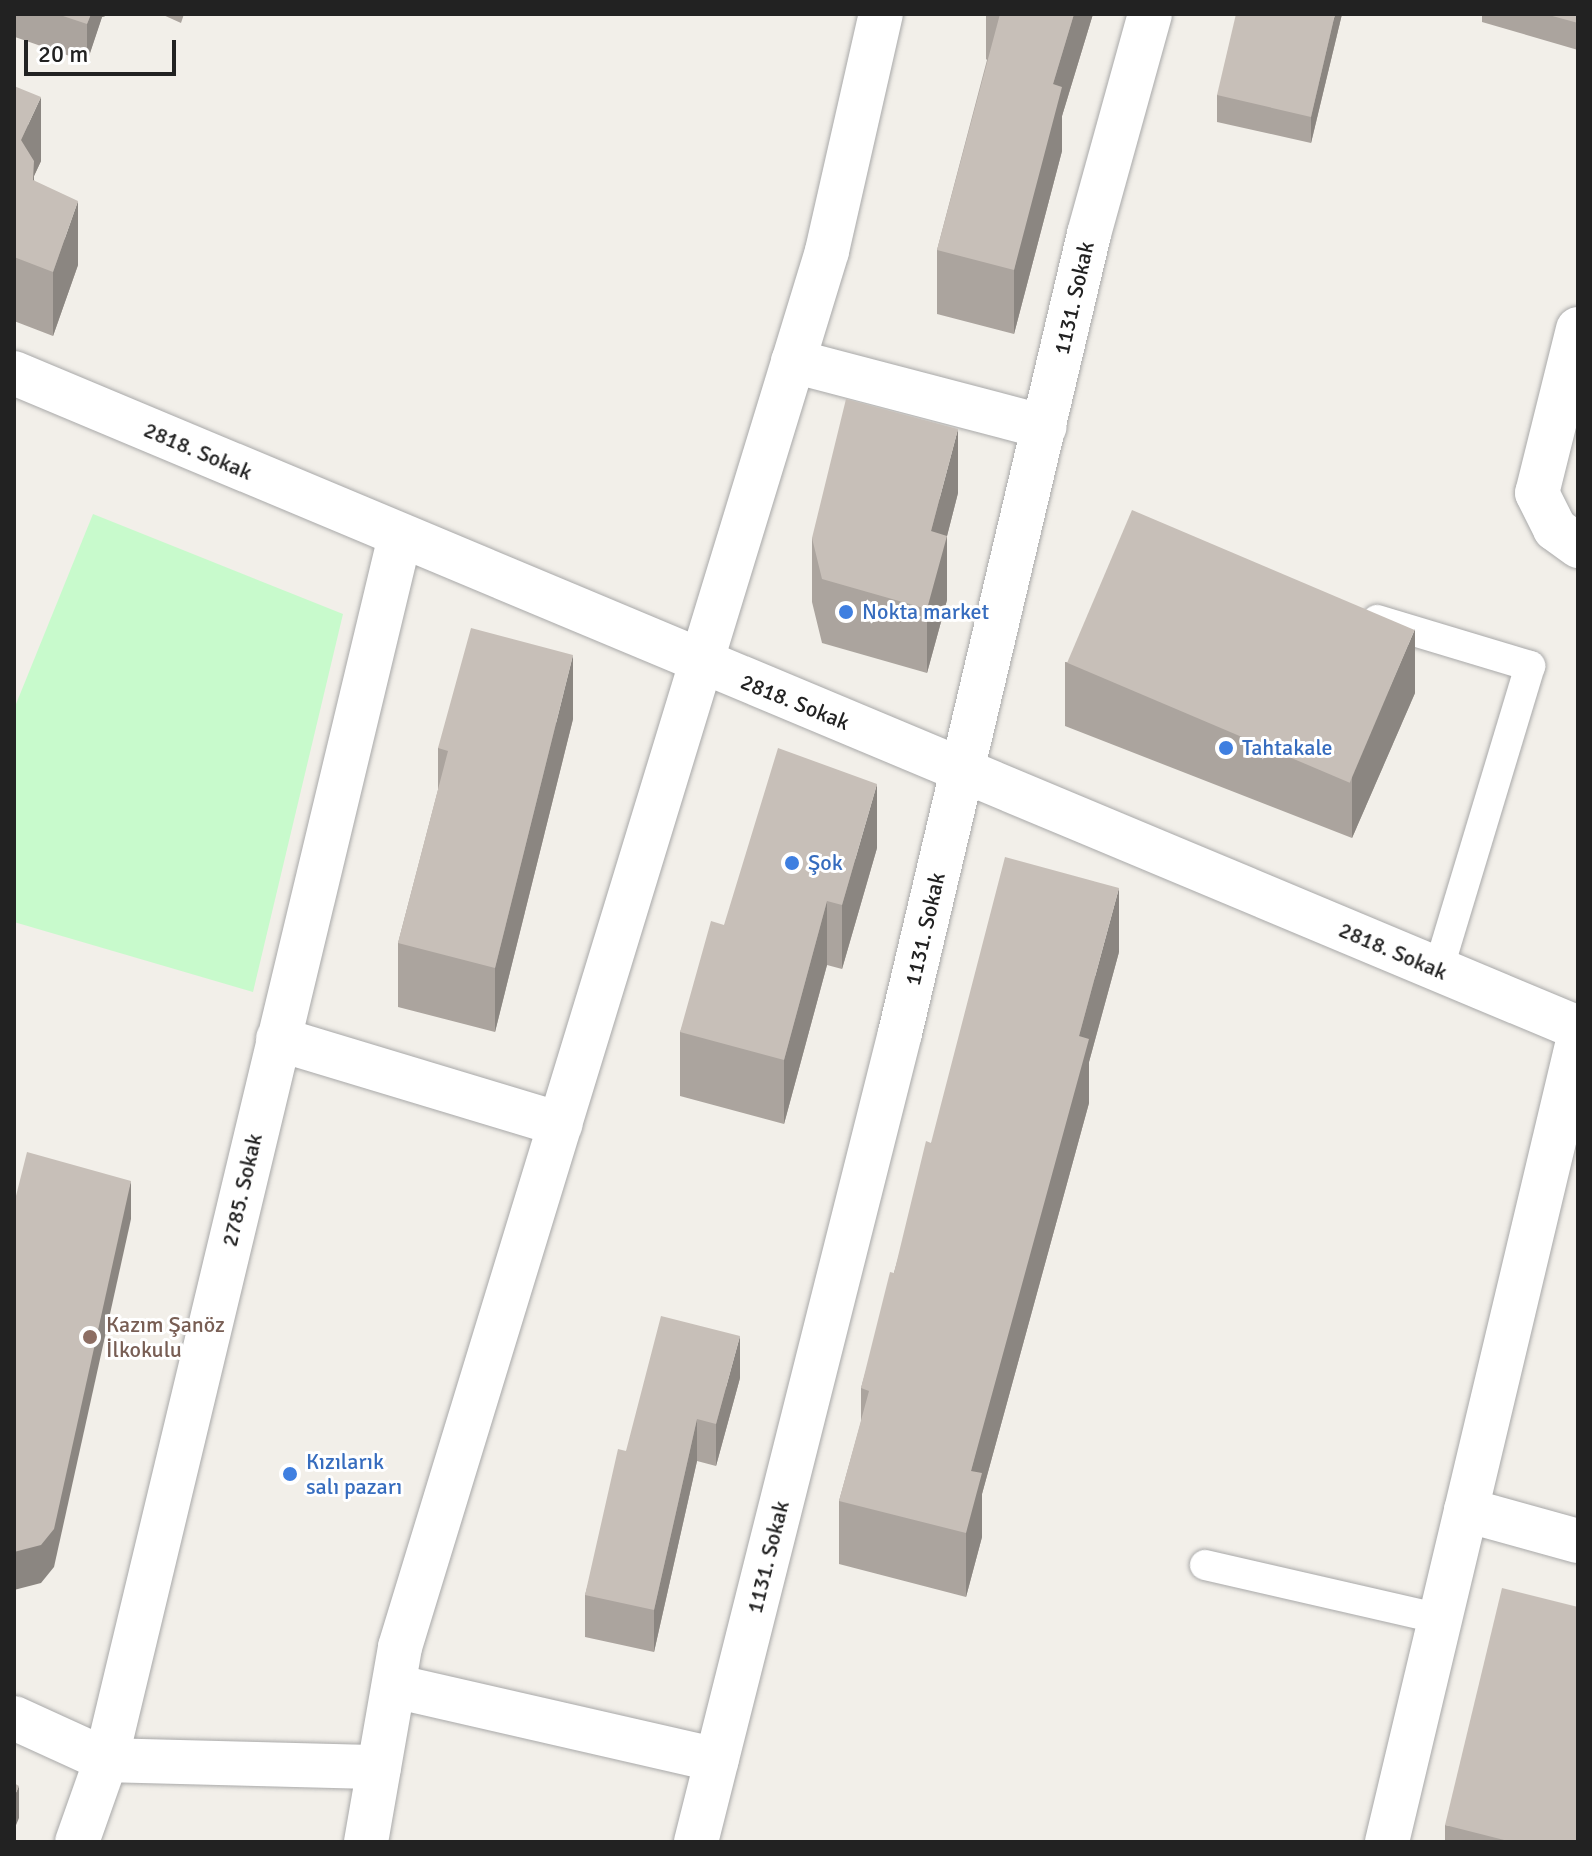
<!DOCTYPE html>
<html>
<head>
<meta charset="utf-8">
<style>
	body { margin:0 }
	#map { position:relative; width:1592px; height:1856px; overflow:hidden; background:#f2efe9; font-family:Signika,sans-serif }
	div>[style] { position:absolute }
	.park>* { inset:0; background:#c8facc }
	.roads { filter:drop-shadow(0 0 2px #a9a9a9) drop-shadow(0 0 2px #a9a9a9) }
	.service>* { height:30px; margin:-15px; padding:0 15px; transform-origin:15px; border-radius:15px; background:#fff }
	.minor>* { height:44px; margin:-22px; padding:0 22px; transform-origin:22px; border-radius:22px; background:#fff }
	.wall>* { inset:0; background:#aba49e }
	.shaded-wall>* { inset:0; background:#8b8681 }
	.building>* { inset:0; background:#c7bfb8; transform-origin:0 0 }
	.dots>* { width:22px; height:22px; translate:-50% -50%; box-sizing:border-box; border:4px solid #fff; border-radius:50% }
	span { translate:-50% -50%; white-space:nowrap; text-align:center; line-height:1.15; -webkit-text-stroke:6px #fff; paint-order:stroke }
	.street-label { font-size:22px; color:#222 }
	.shop-label { font-size:22px; color:#366cbe }
	.left { translate:0 -50%; text-align:left }
	.education-label { font-size:22px; color:#785e54 }
	.frame { position:absolute; inset:0; border:16px solid #222; pointer-events:none }
	.scale { position:absolute; left:24px; top:40px; width:152px; height:36px; box-sizing:border-box; border:4px solid #222; border-top:0; padding-left:10px; font-size:24px; line-height:28px; white-space:nowrap; color:#222; -webkit-text-stroke:6px #fff; paint-order:stroke }
</style>
</head>
<body>
<div id="map">
	<div class="park">
		<div style="clip-path:polygon(93px 514px,343px 614px,253px 992px,14px 922px,14px 709px)"></div>
	</div>
	<div class="roads">
		<div class="service">
			<div style="left:1377px;top:620px;width:160px;rotate:16.7deg"></div>
			<div style="left:1530px;top:666px;width:318px;rotate:106.8deg"></div>
			<div style="left:1205px;top:1565px;width:242px;rotate:12.9deg"></div>
		</div>
		<div class="minor">
			<div style="left:1578px;top:329px;width:169px;rotate:104deg"></div>
			<div style="left:1537px;top:493px;width:40px;rotate:63.4deg"></div>
			<div style="left:1555px;top:529px;width:29px;rotate:36deg"></div>
			<div style="left:793px;top:361px;width:260px;rotate:14.7deg"></div>
			<div style="left:14px;top:373px;width:1696px;rotate:22.72deg"></div>
			<div style="left:278px;top:1039px;width:295px;rotate:16.8deg"></div>
			<div style="left:1466px;top:1510px;width:116px;rotate:15.5deg"></div>
			<div style="left:394px;top:1686px;width:331px;rotate:12.9deg"></div>
			<div style="left:14px;top:1718px;width:101px;rotate:24.5deg"></div>
			<div style="left:106px;top:1760px;width:273px;rotate:1.5deg"></div>
			<div style="left:77px;top:1842px;width:87px;rotate:-70.5deg"></div>
			<div style="left:106px;top:1760px;width:1259px;rotate:-76.49deg"></div>
			<div style="left:366px;top:1842px;width:198px;rotate:-80.1deg"></div>
			<div style="left:400px;top:1647px;width:1460px;rotate:-72.99deg"></div>
			<div style="left:827px;top:251px;width:243px;rotate:-77.2deg"></div>
			<div style="left:696px;top:1842px;width:834px;rotate:-75.85deg"></div>
			<div style="left:900px;top:1033px;width:821px;rotate:-76.69deg"></div>
			<div style="left:1089px;top:234px;width:228px;rotate:-74.5deg"></div>
			<div style="left:1387px;top:1842px;width:823px;rotate:-76.59deg"></div>
		</div>
	</div>
	<div class="wall">
		<div style="clip-path:polygon(15px 14px,112px 14px,102px 17px,87px 62px,15px 37px)"></div>
		<div style="clip-path:polygon(161px 14px,184px 14px,181px 23px)"></div>
		<div style="clip-path:polygon(986px 14px,1093px 14px,1062px 116px,1062px 151px,1014px 334px,937px 314px,937px 250px,987px 60px,986px 59px)"></div>
		<div style="clip-path:polygon(1342px 14px,1311px 143px,1217px 122px,1217px 95px)"></div>
		<div style="clip-path:polygon(1482px 14px,1578px 14px,1578px 50px,1482px 22px)"></div>
		<div style="clip-path:polygon(14px 86px,41px 161px,34px 176px,34px 180px,78px 265px,53px 336px,14px 321px)"></div>
		<div style="clip-path:polygon(958px 493px,947px 536px,947px 600px,927px 673px,822px 643px,812px 602px,812px 538px)"></div>
		<div style="clip-path:polygon(1065px 662px,1415px 693px,1352px 838px,1065px 726px)"></div>
		<div style="clip-path:polygon(573px 719px,495px 1032px,398px 1007px,398px 943px,438px 790px,438px 748px)"></div>
		<div style="clip-path:polygon(877px 848px,842px 969px,827px 965px,784px 1124px,680px 1096px,680px 1032px,724px 925px)"></div>
		<div style="clip-path:polygon(1119px 952px,1089px 1062px,1089px 1103px,982px 1494px,982px 1537px,966px 1597px,839px 1564px,839px 1501px,861px 1422px,861px 1388px,931px 1143px)"></div>
		<div style="clip-path:polygon(740px 1378px,716px 1466px,697px 1461px,654px 1652px,585px 1637px,585px 1595px,626px 1451px)"></div>
		<div style="clip-path:polygon(1445px 1825px,1578px 1842px,1445px 1842px)"></div>
	</div>
	<div class="shaded-wall">
		<div style="clip-path:polygon(91px 14px,112px 14px,102px 17px,87px 62px,87px 24px)"></div>
		<div style="clip-path:polygon(1074px 14px,1093px 14px,1062px 116px,1062px 151px,1014px 334px,1014px 270px,1053px 84px)"></div>
		<div style="clip-path:polygon(1335px 14px,1342px 14px,1311px 143px,1311px 117px)"></div>
		<div style="clip-path:polygon(41px 97px,41px 161px,34px 176px,34px 225px,21px 140px)"></div>
		<div style="clip-path:polygon(78px 201px,78px 265px,53px 336px,53px 272px)"></div>
		<div style="clip-path:polygon(958px 429px,958px 493px,947px 536px,947px 600px,927px 673px,927px 609px,931px 531px)"></div>
		<div style="clip-path:polygon(1415px 629px,1415px 693px,1352px 838px,1352px 774px)"></div>
		<div style="clip-path:polygon(573px 655px,573px 719px,495px 1032px,495px 968px)"></div>
		<div style="clip-path:polygon(877px 784px,877px 848px,842px 969px,842px 905px)"></div>
		<div style="clip-path:polygon(1119px 888px,1119px 952px,1089px 1062px,1089px 1103px,982px 1494px,982px 1537px,966px 1597px,966px 1533px,971px 1471px,1079px 1036px)"></div>
		<div style="clip-path:polygon(827px 901px,827px 965px,784px 1124px,784px 1060px)"></div>
		<div style="clip-path:polygon(131px 1181px,131px 1219px,54px 1567px,41px 1583px,14px 1590px,14px 1552px)"></div>
		<div style="clip-path:polygon(740px 1336px,740px 1378px,716px 1466px,716px 1424px)"></div>
		<div style="clip-path:polygon(697px 1419px,697px 1461px,654px 1652px,654px 1610px)"></div>
		<div style="clip-path:polygon(19px 1786px,19px 1818px,14px 1830px,14px 1797px)"></div>
	</div>
	<div class="building">
		<div style="clip-path:polygon(57px 14px,91px 14px,87px 24px)"></div>
		<div style="clip-path:polygon(1000px 14px,1074px 14px,1053px 84px,1062px 87px,1014px 270px,937px 250px)"></div>
		<div style="clip-path:polygon(1236px 14px,1335px 14px,1311px 117px,1217px 95px)"></div>
		<div style="clip-path:polygon(1545px 14px,1578px 14px,1578px 23px)"></div>
		<div style="clip-path:polygon(14px 86px,41px 97px,21px 140px,34px 161px,33px 180px,78px 201px,53px 272px,14px 257px)"></div>
		<div style="clip-path:polygon(846px 399px,958px 429px,931px 531px,947px 536px,927px 609px,822px 579px,812px 538px)"></div>
		<div style="left:1132px;top:510px;width:307px;height:166px;rotate:23deg"></div>
		<div style="clip-path:polygon(471px 628px,573px 655px,495px 968px,398px 943px,448px 751px,438px 748px)"></div>
		<div style="clip-path:polygon(778px 748px,877px 784px,842px 905px,827px 901px,784px 1060px,680px 1032px,711px 921px,724px 925px)"></div>
		<div style="clip-path:polygon(1005px 857px,1119px 888px,1079px 1036px,1089px 1039px,971px 1471px,982px 1473px,966px 1533px,839px 1501px,869px 1391px,861px 1388px,890px 1272px,894px 1273px,926px 1141px,931px 1143px)"></div>
		<div style="clip-path:polygon(27px 1152px,131px 1181px,54px 1529px,41px 1545px,14px 1552px,14px 1204px)"></div>
		<div style="clip-path:polygon(661px 1316px,740px 1336px,716px 1424px,697px 1419px,654px 1610px,585px 1595px,618px 1449px,626px 1451px)"></div>
		<div style="clip-path:polygon(1502px 1588px,1578px 1607px,1578px 1842px,1512px 1842px,1445px 1825px)"></div>
		<div style="clip-path:polygon(14px 1783px,19px 1786px,14px 1797px)"></div>
	</div>
	<div class="dots">
		<div style="left:846px;top:612px;background:#3f7fe0"></div>
		<div style="left:1226px;top:748px;background:#3f7fe0"></div>
		<div style="left:792px;top:863px;background:#3f7fe0"></div>
		<div style="left:90px;top:1337px;background:#8d6e63"></div>
		<div style="left:290px;top:1474px;background:#3f7fe0"></div>
	</div>
	<div class="street-label">
		<span style="left:1074px;top:298px;rotate:-77deg">1131. Sokak</span>
		<span style="left:198px;top:451px;rotate:23deg">2818. Sokak</span>
		<span style="left:795px;top:702px;rotate:22deg">2818. Sokak</span>
		<span style="left:925px;top:929px;rotate:-77deg">1131. Sokak</span>
		<span style="left:1393px;top:951px;rotate:23deg">2818. Sokak</span>
		<span style="left:242px;top:1190px;rotate:-77deg">2785. Sokak</span>
		<span style="left:768px;top:1557px;rotate:-76deg">1131. Sokak</span>
	</div>
	<div class="shop-label">
		<span class="left" style="left:862px;top:612px">Nokta market</span>
		<span class="left" style="left:1242px;top:748px">Tahtakale</span>
		<span class="left" style="left:808px;top:863px">Şok</span>
		<span class="left" style="left:306px;top:1474px">Kızılarık<br>salı pazarı</span>
	</div>
	<div class="education-label">
		<span class="left" style="left:106px;top:1337px">Kazım Şanöz<br>İlkokulu</span>
	</div>
	<div class="frame"></div>
	<div class="scale">20 m</div>
</div>
</body>
</html>
